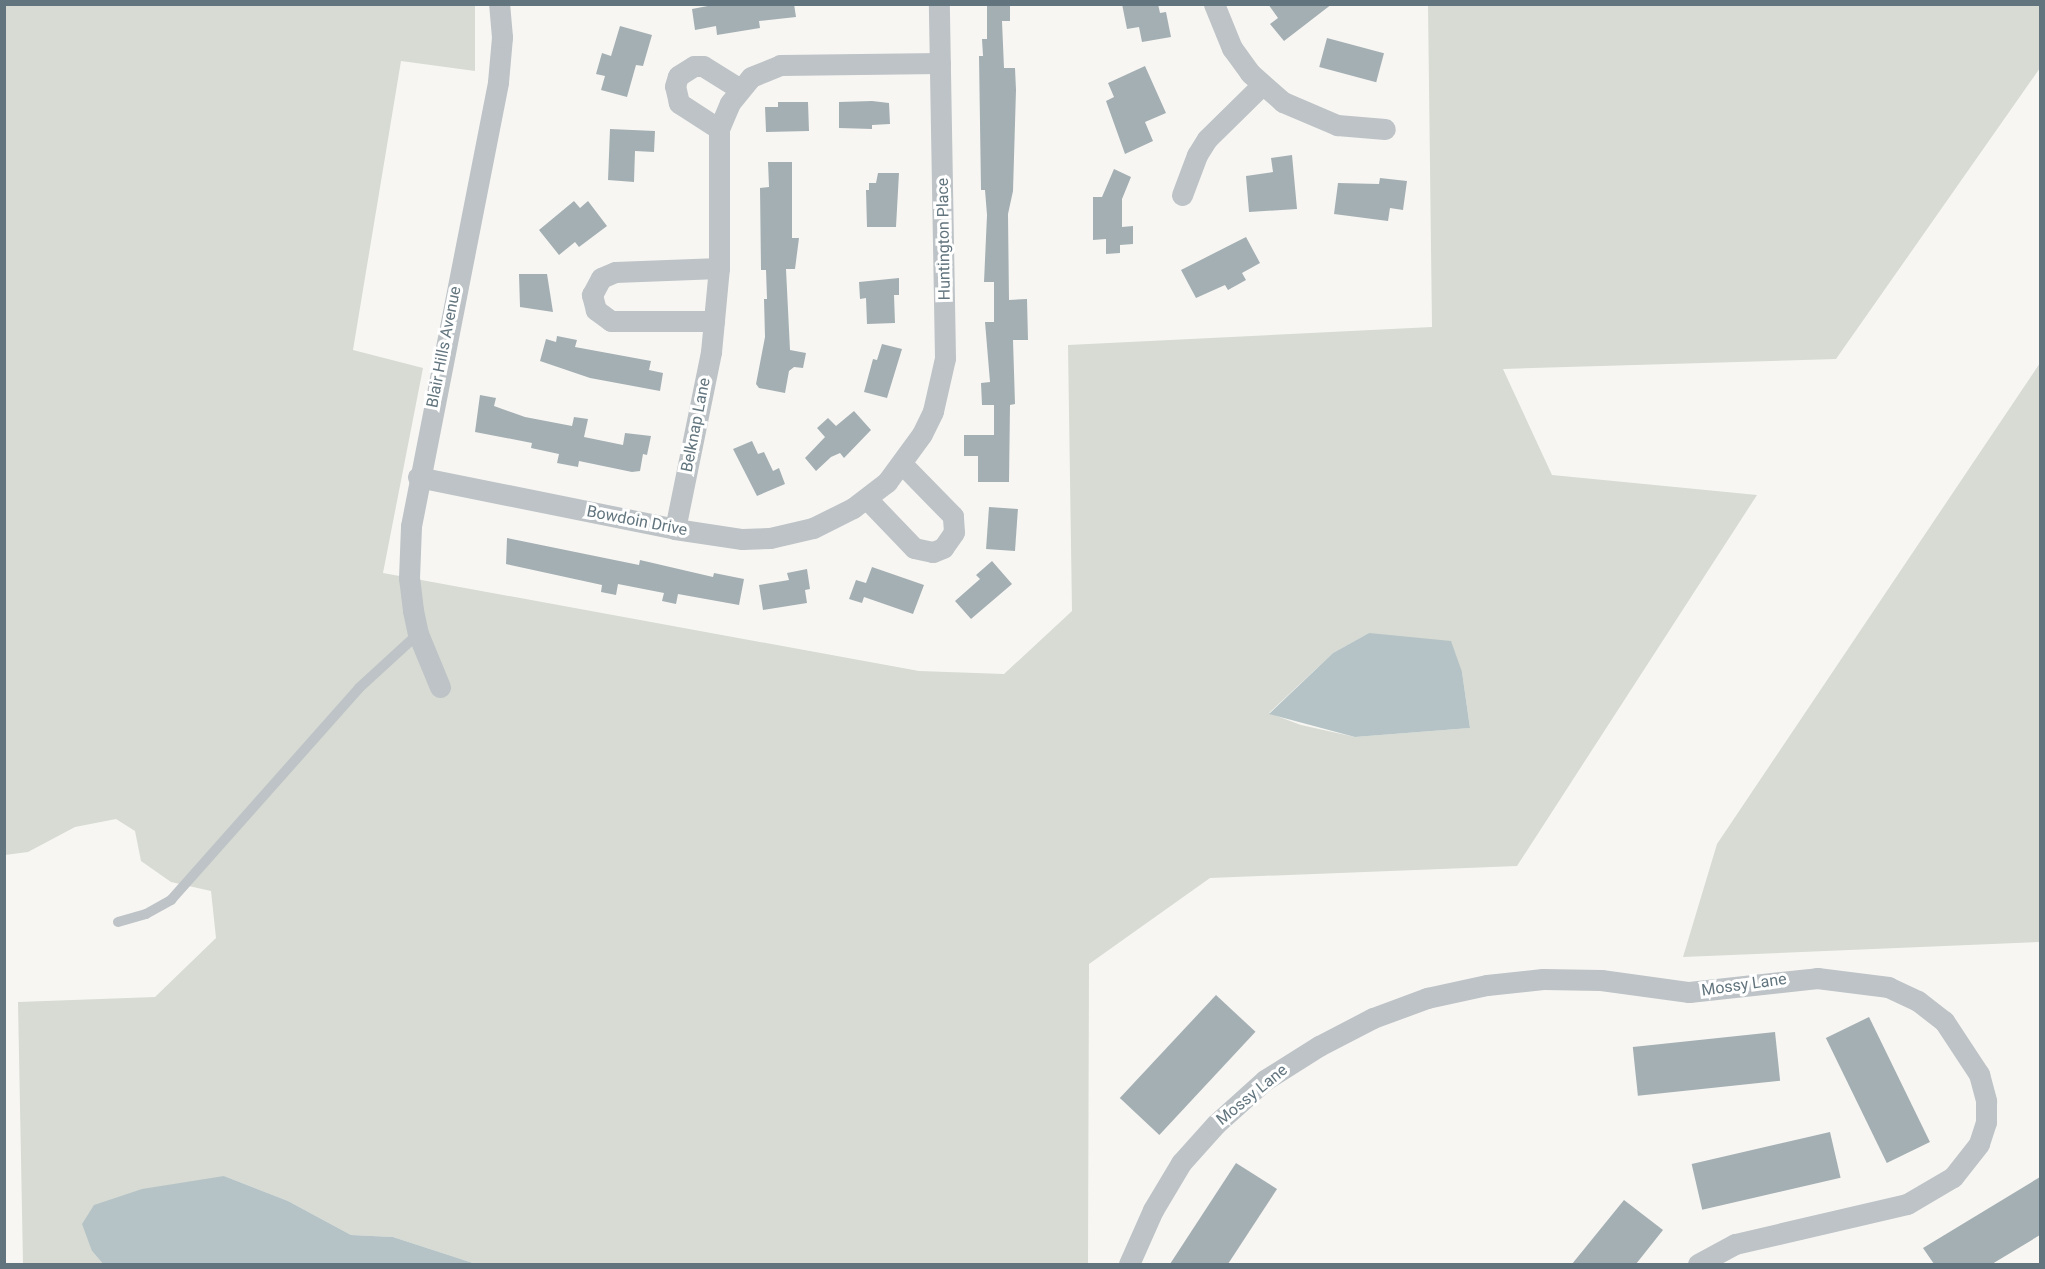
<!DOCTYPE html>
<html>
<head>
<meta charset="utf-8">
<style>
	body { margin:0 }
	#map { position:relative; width:2045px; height:1269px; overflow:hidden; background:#f7f6f3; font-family:Roboto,sans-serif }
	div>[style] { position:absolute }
	.green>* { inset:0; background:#d7dbd3 }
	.water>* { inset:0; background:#b5c3c6 }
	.building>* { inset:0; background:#a4afb3; transform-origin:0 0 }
	.lane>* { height:10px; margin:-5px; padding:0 5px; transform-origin:5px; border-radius:5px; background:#bdc3c6 }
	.street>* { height:21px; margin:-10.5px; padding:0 10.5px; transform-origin:10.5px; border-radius:10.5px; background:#bdc3c6 }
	span { translate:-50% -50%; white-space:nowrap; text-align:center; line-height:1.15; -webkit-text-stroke:6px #fff; paint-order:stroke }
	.street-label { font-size:16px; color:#62757e }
	.frame { position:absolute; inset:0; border:6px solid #62757e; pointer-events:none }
</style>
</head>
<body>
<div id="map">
	<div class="green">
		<div style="clip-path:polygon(evenodd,4px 5px,475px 5px,475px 71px,401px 61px,353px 350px,423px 368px,383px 573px,919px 671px,1004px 674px,1072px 611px,1068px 345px,1432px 327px,1428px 5px,2040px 5px,2040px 68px,1836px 359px,1503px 369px,1552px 475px,1757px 495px,1517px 866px,1210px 878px,1089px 964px,1088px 1264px,476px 1264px,393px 1237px,351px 1235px,288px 1201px,224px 1176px,92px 1251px,103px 1264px,23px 1264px,18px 1002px,155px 997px,216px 938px,211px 891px,171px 882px,141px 861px,135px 831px,116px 819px,75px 827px,28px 852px,5px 855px,4px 5px,1369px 633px,1462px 672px,1470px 728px,1355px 737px,1301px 725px,1269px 713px,1333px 653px,1369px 633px)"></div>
		<div style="clip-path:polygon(2040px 363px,2040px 942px,1683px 957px,1717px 844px)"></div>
	</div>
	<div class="water">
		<div style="clip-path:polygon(1369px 633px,1451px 641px,1462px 672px,1470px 728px,1355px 737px,1269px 714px,1333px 653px)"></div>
		<div style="clip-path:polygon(224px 1176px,288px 1201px,351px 1235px,393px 1237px,476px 1264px,103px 1264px,92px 1251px,82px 1224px,94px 1205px,142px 1189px)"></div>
	</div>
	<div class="building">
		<div style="clip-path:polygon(718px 4px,794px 4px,796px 17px,759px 21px,760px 28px,717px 35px,716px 26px,695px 30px,692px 9px)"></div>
		<div style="clip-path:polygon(987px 4px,1010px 4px,1010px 21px,1002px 21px,1004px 68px,1015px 68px,1016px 90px,1013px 191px,1008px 214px,1009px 300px,1027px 299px,1028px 340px,1013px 340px,1015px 404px,1010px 405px,1009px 482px,978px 482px,978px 456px,964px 456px,964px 435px,994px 435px,994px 405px,982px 405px,981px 383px,990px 382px,985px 322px,994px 322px,994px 282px,984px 282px,987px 215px,985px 190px,981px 190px,979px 56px,983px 56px,982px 39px,987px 39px)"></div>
		<div style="clip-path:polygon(1122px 4px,1158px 4px,1160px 13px,1166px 12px,1171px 37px,1142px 42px,1139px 27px,1127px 29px)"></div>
		<div style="clip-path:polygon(1268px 4px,1332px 4px,1284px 41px,1270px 24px,1278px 18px)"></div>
		<div style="clip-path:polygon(620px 26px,652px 35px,643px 66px,636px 65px,627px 97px,601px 90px,605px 76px,596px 74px,602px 53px,611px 56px)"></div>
		<div style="left:1327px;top:38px;width:59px;height:30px;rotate:15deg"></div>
		<div style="clip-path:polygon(1145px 66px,1166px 113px,1145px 122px,1153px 141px,1125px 154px,1106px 101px,1114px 97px,1108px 83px)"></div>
		<div style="clip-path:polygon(872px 101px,889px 103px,890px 124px,872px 125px,872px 129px,839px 128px,839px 102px)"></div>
		<div style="clip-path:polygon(778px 102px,808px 102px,809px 131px,766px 132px,765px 107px,778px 107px)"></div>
		<div style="clip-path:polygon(610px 129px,655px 131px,654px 152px,635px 151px,634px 182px,608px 180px)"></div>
		<div style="clip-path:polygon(1292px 155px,1297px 209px,1249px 212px,1246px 176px,1273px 172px,1271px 158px)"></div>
		<div style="clip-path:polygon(768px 162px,792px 162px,792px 238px,799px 238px,795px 269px,786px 269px,790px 350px,806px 353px,803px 368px,794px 367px,789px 371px,785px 393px,759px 388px,756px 384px,765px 337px,764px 299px,767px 299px,766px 270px,761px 270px,760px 188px,769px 187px)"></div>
		<div style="clip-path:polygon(1114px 169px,1131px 177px,1122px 199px,1122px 227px,1133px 226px,1133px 244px,1120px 245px,1120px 253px,1106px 254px,1106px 239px,1093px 240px,1093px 197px,1102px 197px)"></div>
		<div style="clip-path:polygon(878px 173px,899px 173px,896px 227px,867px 227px,866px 190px,869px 190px,869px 183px,876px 183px)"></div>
		<div style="clip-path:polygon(1380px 178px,1407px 181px,1403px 210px,1390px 208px,1388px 221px,1334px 214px,1338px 183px,1379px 184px)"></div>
		<div style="clip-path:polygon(574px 201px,580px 208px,588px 201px,607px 226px,579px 247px,575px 242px,559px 255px,539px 230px)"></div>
		<div style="clip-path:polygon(1246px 237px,1260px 263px,1242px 273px,1246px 280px,1228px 290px,1225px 285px,1196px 298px,1181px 270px)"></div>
		<div style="clip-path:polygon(519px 274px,547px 274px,553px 312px,520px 307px)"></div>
		<div style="clip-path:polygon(899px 278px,899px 295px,894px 295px,895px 323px,867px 324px,866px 298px,860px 299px,859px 282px)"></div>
		<div style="clip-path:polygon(557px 336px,577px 340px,575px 347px,651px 361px,649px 370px,663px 373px,660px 391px,590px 378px,540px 361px,546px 339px,556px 342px)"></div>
		<div style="clip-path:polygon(882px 344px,902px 349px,887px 398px,864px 392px,873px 359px,877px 360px)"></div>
		<div style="clip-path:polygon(480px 395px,496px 398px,494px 406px,525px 417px,572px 426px,574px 417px,588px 419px,584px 437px,623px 445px,625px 433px,651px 436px,647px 455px,643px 454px,640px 471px,632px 472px,579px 461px,578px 467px,557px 463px,559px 454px,531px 448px,532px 443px,475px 432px)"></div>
		<div style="clip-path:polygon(854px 411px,871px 430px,844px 458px,840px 453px,831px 457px,816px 471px,805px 458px,825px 437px,817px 428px,828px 418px,836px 426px)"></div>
		<div style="clip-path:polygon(752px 441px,758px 454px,764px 452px,773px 471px,779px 468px,785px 484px,757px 496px,733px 449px)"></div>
		<div style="left:989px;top:507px;width:29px;height:42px;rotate:4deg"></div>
		<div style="clip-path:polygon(507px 538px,639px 565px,640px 560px,713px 577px,714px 573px,744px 579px,739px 605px,678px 594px,676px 604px,662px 601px,664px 593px,618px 584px,616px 595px,601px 592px,602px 585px,506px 564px)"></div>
		<div style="clip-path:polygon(992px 561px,1012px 584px,971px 619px,955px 601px,980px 579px,976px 575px)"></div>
		<div style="clip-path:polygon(872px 567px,924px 585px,913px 614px,864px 597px,862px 603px,849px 599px,856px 580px,866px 583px)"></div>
		<div style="clip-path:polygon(807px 569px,810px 589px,805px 590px,807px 603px,763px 610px,759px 585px,789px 580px,787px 573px)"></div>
		<div style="left:1216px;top:995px;width:54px;height:141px;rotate:43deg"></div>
		<div style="left:1869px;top:1017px;width:139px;height:48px;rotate:64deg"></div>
		<div style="left:1775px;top:1032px;width:49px;height:143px;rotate:84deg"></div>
		<div style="left:1830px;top:1132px;width:47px;height:142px;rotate:77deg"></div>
		<div style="clip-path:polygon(1236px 1163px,1277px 1189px,1228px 1264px,1170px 1264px)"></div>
		<div style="clip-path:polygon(2040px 1177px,2040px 1235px,1992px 1264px,1934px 1264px,1923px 1248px)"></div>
		<div style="clip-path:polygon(1624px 1200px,1663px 1230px,1636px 1264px,1572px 1264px)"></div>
	</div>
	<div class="lane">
		<div style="left:118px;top:922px;width:29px;rotate:-16deg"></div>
		<div style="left:146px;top:914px;width:29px;rotate:-29deg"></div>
		<div style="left:171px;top:900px;width:283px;rotate:-48.4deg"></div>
		<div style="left:359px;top:688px;width:80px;rotate:-42.5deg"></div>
	</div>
	<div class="street">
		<div style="left:1214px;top:4px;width:48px;rotate:67.8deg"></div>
		<div style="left:1232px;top:48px;width:31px;rotate:54deg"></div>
		<div style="left:1250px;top:73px;width:44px;rotate:41.3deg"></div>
		<div style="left:1283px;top:102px;width:59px;rotate:23.1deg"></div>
		<div style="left:1337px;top:125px;width:48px;rotate:4.8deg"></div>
		<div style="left:719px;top:129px;width:48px;rotate:-147deg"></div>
		<div style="left:679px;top:103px;width:17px;rotate:-103deg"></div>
		<div style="left:675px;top:86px;width:10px;rotate:-73deg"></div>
		<div style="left:678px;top:76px;width:19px;rotate:-32deg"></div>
		<div style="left:694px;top:66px;width:9px"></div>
		<div style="left:703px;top:66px;width:44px;rotate:31.9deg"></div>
		<div style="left:1182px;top:195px;width:43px;rotate:-69.4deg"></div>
		<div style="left:1197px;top:155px;width:19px;rotate:-58deg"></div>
		<div style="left:1207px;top:139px;width:77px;rotate:-44.5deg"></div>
		<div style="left:714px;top:321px;width:103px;rotate:180deg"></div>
		<div style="left:611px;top:321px;width:19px;rotate:-144deg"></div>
		<div style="left:596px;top:310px;width:16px;rotate:-105deg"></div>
		<div style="left:592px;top:295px;width:19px;rotate:-62deg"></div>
		<div style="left:601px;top:278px;width:15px;rotate:-23deg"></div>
		<div style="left:615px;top:272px;width:104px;rotate:-2.2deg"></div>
		<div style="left:418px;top:477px;width:262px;rotate:11.4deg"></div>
		<div style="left:675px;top:529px;width:68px;rotate:8.5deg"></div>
		<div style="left:742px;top:539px;width:28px;rotate:-2deg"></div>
		<div style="left:770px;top:538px;width:44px;rotate:-13.1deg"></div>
		<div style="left:813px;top:528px;width:45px;rotate:-26.6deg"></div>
		<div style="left:853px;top:508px;width:43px;rotate:-37.4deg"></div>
		<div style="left:887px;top:482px;width:59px;rotate:-53.9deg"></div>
		<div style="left:922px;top:434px;width:25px;rotate:-64deg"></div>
		<div style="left:933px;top:411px;width:54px;rotate:-77.2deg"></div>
		<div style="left:945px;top:358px;width:354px;rotate:-91deg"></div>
		<div style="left:867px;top:499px;width:68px;rotate:46.2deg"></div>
		<div style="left:914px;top:548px;width:19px;rotate:12deg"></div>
		<div style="left:933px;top:552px;width:11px;rotate:-22deg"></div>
		<div style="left:943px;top:548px;width:19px;rotate:-55deg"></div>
		<div style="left:954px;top:532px;width:16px;rotate:-94deg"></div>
		<div style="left:953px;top:516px;width:71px;rotate:-134.4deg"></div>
		<div style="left:675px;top:529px;width:181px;rotate:-78.5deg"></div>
		<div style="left:711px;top:352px;width:84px;rotate:-84.6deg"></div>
		<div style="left:719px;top:268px;width:139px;rotate:-90deg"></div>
		<div style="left:719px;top:129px;width:28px;rotate:-67deg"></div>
		<div style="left:730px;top:103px;width:33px;rotate:-51deg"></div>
		<div style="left:751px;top:77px;width:31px;rotate:-22deg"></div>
		<div style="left:780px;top:65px;width:160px;rotate:-0.7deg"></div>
		<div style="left:440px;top:687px;width:57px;rotate:-112.5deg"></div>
		<div style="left:418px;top:634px;width:25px;rotate:-102deg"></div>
		<div style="left:413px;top:610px;width:32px;rotate:-97deg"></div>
		<div style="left:409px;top:578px;width:52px;rotate:-87.8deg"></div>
		<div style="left:411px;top:526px;width:452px;rotate:-78.9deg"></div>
		<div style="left:498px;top:82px;width:45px;rotate:-84.9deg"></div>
		<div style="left:502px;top:37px;width:33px;rotate:-95deg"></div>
		<div style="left:1129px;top:1264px;width:59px;rotate:-66deg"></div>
		<div style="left:1153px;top:1210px;width:55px;rotate:-59.2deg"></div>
		<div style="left:1181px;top:1163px;width:52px;rotate:-48.1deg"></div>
		<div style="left:1216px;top:1124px;width:66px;rotate:-41.9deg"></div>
		<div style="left:1265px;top:1080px;width:64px;rotate:-32.2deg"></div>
		<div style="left:1319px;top:1046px;width:61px;rotate:-27.4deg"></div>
		<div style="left:1373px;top:1018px;width:58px;rotate:-20.3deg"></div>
		<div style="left:1427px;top:998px;width:61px;rotate:-12.2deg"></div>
		<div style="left:1487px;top:985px;width:56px;rotate:-6.1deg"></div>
		<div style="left:1543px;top:979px;width:58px;rotate:1deg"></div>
		<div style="left:1601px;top:980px;width:89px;rotate:7.8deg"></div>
		<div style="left:1689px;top:992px;width:129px;rotate:-6.2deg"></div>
		<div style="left:1817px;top:978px;width:72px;rotate:7.2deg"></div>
		<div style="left:1888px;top:987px;width:33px;rotate:25deg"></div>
		<div style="left:1918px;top:1001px;width:33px;rotate:38deg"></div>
		<div style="left:1944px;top:1021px;width:64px;rotate:56.6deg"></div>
		<div style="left:1979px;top:1074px;width:28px;rotate:75deg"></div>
		<div style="left:1986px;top:1101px;width:21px;rotate:90deg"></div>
		<div style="left:1986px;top:1122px;width:23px;rotate:108deg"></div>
		<div style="left:1979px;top:1144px;width:42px;rotate:128.2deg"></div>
		<div style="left:1953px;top:1177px;width:53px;rotate:149.6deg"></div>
		<div style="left:1907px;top:1204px;width:177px;rotate:166.9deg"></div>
		<div style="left:1735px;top:1244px;width:42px;rotate:151.6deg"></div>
	</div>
	<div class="street-label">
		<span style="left:944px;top:239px;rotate:-91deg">Huntington Place</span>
		<span style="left:444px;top:347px;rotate:-79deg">Blair Hills Avenue</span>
		<span style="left:696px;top:425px;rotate:-79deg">Belknap Lane</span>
		<span style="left:637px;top:521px;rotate:11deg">Bowdoin Drive</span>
		<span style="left:1744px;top:985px;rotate:-8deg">Mossy Lane</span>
		<span style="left:1252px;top:1095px;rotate:-39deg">Mossy Lane</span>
	</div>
	<div class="frame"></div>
</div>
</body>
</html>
